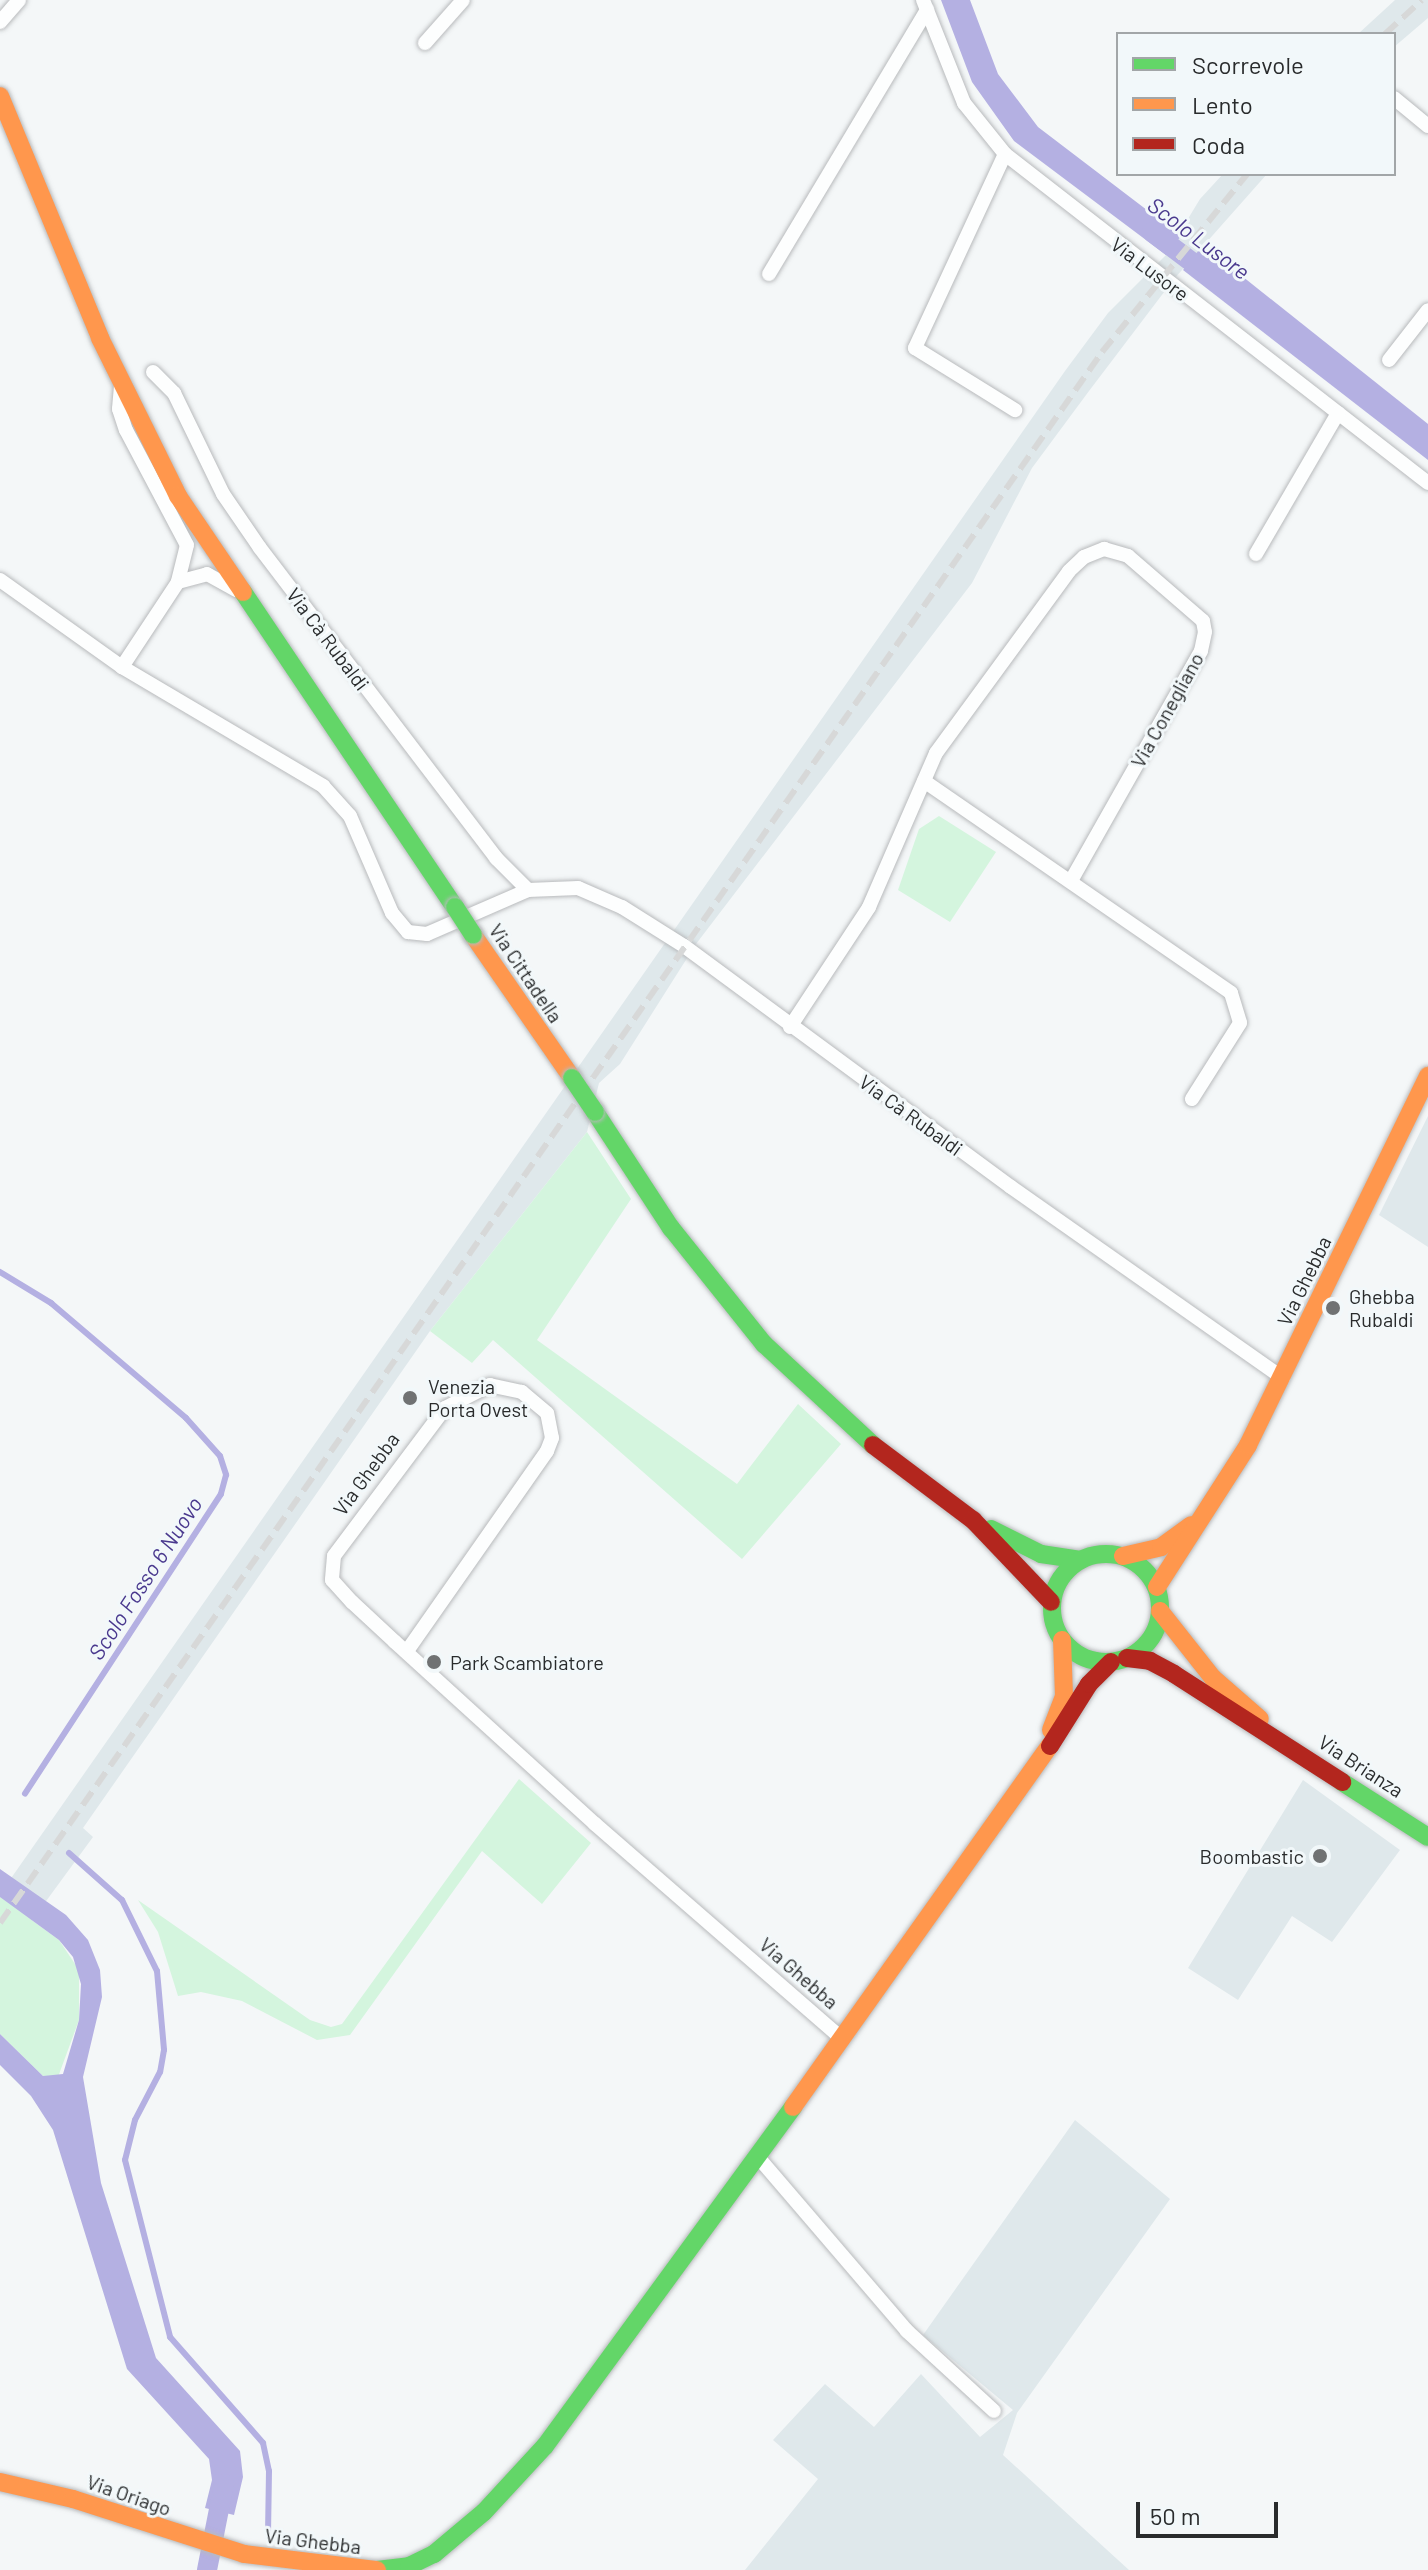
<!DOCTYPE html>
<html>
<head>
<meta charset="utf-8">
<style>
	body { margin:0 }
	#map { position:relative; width:1428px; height:2570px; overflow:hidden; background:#f4f7f8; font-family:Barlow,sans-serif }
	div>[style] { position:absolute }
	.built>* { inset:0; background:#dfe8eb }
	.green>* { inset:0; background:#d4f5de }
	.water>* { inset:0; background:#b4b0e2 }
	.stream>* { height:6px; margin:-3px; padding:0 3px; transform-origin:3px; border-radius:3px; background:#b4b0e2 }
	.canal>* { height:20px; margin:-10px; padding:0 10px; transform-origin:10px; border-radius:10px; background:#b4b0e2 }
	.roads { filter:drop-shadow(0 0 2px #b8babc) drop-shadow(0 0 2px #b8babc) }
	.street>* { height:14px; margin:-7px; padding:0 7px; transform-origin:7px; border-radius:7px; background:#fdfefe }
	.fast>* { height:18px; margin:-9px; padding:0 9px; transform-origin:9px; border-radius:9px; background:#63d668 }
	.fast>.ring { margin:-9px; padding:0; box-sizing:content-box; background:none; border:18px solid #63d668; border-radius:50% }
	.slow>* { height:18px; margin:-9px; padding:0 9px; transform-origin:9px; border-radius:9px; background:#ff974d }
	.jam>* { height:18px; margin:-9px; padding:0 9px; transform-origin:9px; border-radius:9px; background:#b3261e }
	.rail>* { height:6px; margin-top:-3px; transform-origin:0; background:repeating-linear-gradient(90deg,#d7d8d8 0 16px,transparent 0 24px) }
	.bridges { filter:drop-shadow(0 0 2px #b8babc) drop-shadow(0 0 2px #b8babc) }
	.fast-bridge>* { height:18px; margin:-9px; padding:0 9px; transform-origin:9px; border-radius:9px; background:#63d668 }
	.dots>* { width:22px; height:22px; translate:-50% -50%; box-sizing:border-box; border:4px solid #f2f8fa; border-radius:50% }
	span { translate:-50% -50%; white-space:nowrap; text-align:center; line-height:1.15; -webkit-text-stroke:6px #f2f8fa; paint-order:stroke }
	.street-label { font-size:20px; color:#292b2c }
	.poi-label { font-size:20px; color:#292b2c }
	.left { translate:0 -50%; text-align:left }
	.right { translate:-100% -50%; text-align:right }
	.water-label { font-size:22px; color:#4a398e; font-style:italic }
	.legend { position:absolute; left:1116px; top:32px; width:280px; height:144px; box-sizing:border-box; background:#f2f8fa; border:2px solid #a2a6a8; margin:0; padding:10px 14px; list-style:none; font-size:24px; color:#292b2c }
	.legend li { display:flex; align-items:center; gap:16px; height:40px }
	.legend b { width:40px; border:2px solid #a2a6a8 }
	.scale { position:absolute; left:1136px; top:2502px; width:142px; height:36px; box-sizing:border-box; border:4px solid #292b2c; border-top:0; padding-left:10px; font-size:24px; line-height:28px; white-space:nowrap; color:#292b2c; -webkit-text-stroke:6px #f2f8fa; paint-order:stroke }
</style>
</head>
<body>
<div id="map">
	<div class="built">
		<div style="clip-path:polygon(1395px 0,1428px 0,1428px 18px,1394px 47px,1394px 34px,1358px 34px)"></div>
		<div style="clip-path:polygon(1223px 174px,1267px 174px,1174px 279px,1089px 391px,1032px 468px,972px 583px,696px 944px,620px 1064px,599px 1083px,587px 1132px,430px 1331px,83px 1828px,93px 1837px,0 1964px,0 1894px,1065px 371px,1108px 313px,1166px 255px,1200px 199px)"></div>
		<div style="clip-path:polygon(1428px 1116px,1428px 1247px,1379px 1215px)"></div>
		<div style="clip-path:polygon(1303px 1780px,1400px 1850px,1332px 1942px,1292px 1916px,1238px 2000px,1188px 1968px)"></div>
		<div style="clip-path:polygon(1075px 2120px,1170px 2199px,1017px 2413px,1003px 2455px,1129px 2570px,745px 2570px,818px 2479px,773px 2440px,825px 2384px,874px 2427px,921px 2374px,980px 2437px,1013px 2410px,923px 2335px)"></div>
	</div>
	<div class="green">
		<div style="clip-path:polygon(939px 816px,996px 852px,950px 922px,898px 890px,919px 829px)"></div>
		<div style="clip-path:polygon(587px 1132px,631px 1199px,537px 1340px,737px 1484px,798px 1404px,841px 1444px,742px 1559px,493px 1340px,472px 1363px,430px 1331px)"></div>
		<div style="clip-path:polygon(519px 1779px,591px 1843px,542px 1904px,482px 1851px,350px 2035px,317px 2040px,242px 2001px,201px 1992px,178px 1996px,158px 1932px,138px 1900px,310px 2020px,331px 2027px,342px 2024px)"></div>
		<div style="clip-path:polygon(0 1897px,59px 1940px,79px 1970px,79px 2020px,58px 2077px,43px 2076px,0 2034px)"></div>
	</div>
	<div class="water">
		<div style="clip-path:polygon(941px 0,970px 0,998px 74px,1038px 127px,1181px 236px,1166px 255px,1014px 141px,972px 82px)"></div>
		<div style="clip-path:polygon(1203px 245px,1428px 424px,1428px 460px,1183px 270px)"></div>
		<div style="clip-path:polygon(0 1869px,66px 1915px,88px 1940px,100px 1970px,102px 1997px,83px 2077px,101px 2183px,156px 2358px,240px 2451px,243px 2477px,234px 2515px,205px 2508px,212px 2480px,209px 2459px,127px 2369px,53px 2130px,31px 2096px,0 2065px,0 2034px,43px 2076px,63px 2074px,79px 2020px,81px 1984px,73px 1957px,59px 1940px,0 1897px)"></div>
	</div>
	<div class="stream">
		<div style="left:0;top:1272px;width:60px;rotate:31.3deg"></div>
		<div style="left:51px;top:1303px;width:177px;rotate:40.4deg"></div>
		<div style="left:186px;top:1418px;width:51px;rotate:48.2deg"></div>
		<div style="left:220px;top:1456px;width:20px;rotate:72deg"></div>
		<div style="left:226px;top:1475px;width:20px;rotate:105deg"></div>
		<div style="left:221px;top:1494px;width:358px;rotate:123.2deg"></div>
		<div style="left:69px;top:1853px;width:71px;rotate:41.6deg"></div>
		<div style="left:122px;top:1900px;width:79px;rotate:63.8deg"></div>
		<div style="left:157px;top:1971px;width:79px;rotate:84.9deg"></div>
		<div style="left:164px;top:2050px;width:22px;rotate:100deg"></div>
		<div style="left:160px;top:2072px;width:54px;rotate:117.5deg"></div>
		<div style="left:135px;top:2120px;width:41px;rotate:104deg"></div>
		<div style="left:125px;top:2160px;width:183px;rotate:75.7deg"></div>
		<div style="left:170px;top:2337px;width:141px;rotate:48.7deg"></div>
		<div style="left:263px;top:2443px;width:29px;rotate:78deg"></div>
		<div style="left:269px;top:2471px;width:62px;rotate:90.9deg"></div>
	</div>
	<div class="canal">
		<div style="left:1152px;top:232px;width:76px;rotate:37deg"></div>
		<div style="left:207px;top:2570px;width:88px;rotate:-78.8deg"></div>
	</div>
	<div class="roads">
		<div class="street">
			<div style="left:923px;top:0;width:111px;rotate:68.3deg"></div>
			<div style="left:964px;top:103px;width:65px;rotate:51.2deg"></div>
			<div style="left:1005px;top:154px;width:536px;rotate:37.87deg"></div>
			<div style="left:0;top:22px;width:29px;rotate:-49deg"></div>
			<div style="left:425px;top:43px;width:57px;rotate:-48.5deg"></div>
			<div style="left:1394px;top:98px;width:44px;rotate:39.5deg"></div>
			<div style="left:1005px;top:154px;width:214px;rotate:114.9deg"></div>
			<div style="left:915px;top:348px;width:118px;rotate:31.8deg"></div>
			<div style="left:769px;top:274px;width:308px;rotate:-59.1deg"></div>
			<div style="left:1389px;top:360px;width:63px;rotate:-52deg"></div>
			<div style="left:153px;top:372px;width:30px;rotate:45deg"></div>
			<div style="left:174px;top:393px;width:112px;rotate:64.1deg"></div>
			<div style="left:223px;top:494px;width:65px;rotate:55.6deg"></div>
			<div style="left:260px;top:548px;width:390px;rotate:52.7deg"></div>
			<div style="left:496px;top:858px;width:45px;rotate:45deg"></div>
			<div style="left:121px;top:386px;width:23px;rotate:95deg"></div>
			<div style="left:119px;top:409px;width:22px;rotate:72deg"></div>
			<div style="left:126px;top:430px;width:130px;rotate:62.1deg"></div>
			<div style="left:187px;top:545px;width:38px;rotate:104deg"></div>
			<div style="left:178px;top:582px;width:102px;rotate:123.4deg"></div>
			<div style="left:1256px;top:554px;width:163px;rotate:-59.8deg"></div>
			<div style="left:0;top:580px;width:150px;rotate:35.5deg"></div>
			<div style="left:122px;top:667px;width:234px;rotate:30.6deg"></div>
			<div style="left:323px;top:786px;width:40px;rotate:48deg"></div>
			<div style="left:350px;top:816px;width:106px;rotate:66.6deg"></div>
			<div style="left:392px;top:913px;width:25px;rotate:50deg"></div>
			<div style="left:408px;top:932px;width:19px;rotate:6deg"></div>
			<div style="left:427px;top:934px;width:110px;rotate:-23.5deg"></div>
			<div style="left:528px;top:890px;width:50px;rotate:-2.3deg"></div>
			<div style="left:578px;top:888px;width:48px;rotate:23.4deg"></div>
			<div style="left:622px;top:907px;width:73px;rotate:32.2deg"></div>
			<div style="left:684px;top:946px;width:406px;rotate:36.4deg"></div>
			<div style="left:1011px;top:1187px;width:332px;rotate:35.1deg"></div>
			<div style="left:178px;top:582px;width:30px;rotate:-15deg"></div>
			<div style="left:207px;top:574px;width:33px;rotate:29deg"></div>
			<div style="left:924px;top:781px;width:373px;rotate:34.6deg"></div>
			<div style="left:1231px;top:993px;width:31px;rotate:73deg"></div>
			<div style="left:1240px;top:1023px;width:90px;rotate:122.3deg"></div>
			<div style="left:790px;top:1027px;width:144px;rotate:-56.6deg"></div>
			<div style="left:869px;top:907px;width:168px;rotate:-66.5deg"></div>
			<div style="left:936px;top:753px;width:225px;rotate:-53.8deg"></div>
			<div style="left:1069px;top:571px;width:21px;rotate:-43deg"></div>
			<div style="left:1084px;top:557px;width:22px;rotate:-22deg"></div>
			<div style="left:1104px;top:549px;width:25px;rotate:16deg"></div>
			<div style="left:1128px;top:556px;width:99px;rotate:40.9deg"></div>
			<div style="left:1203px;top:621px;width:11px;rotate:80deg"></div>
			<div style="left:1205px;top:632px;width:19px;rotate:102deg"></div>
			<div style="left:1201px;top:651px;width:264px;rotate:119.5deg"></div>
			<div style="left:407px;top:1651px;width:244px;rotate:-55deg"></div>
			<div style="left:547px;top:1451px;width:14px;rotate:-69deg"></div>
			<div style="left:552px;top:1438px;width:25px;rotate:-101deg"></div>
			<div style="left:547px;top:1413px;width:33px;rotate:-140deg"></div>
			<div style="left:522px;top:1392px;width:33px;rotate:-168deg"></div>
			<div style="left:490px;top:1385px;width:51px;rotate:152.9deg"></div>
			<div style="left:445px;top:1408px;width:185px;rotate:126.9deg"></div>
			<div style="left:334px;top:1556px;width:24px;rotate:95deg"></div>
			<div style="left:332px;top:1580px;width:30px;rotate:48deg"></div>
			<div style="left:352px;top:1602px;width:59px;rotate:42.9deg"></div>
			<div style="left:395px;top:1642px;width:270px;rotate:42.3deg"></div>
			<div style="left:595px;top:1824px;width:327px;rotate:41deg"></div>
			<div style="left:758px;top:2157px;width:229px;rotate:49.4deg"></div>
			<div style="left:907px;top:2331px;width:118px;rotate:42.6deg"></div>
		</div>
		<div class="fast">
			<div style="left:243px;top:592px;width:380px;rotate:56.1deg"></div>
			<div style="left:595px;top:1112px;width:139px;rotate:56.8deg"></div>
			<div style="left:671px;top:1228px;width:149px;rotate:51.3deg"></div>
			<div style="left:764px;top:1344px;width:149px;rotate:42.8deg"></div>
			<div style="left:991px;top:1529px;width:56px;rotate:26.6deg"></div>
			<div style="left:1041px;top:1554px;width:40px;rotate:8.5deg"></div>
			<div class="ring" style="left:1052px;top:1554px;width:90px;height:90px"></div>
			<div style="left:1342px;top:1782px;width:102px;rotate:32.6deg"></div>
			<div style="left:377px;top:2570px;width:32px;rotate:-7deg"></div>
			<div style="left:409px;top:2566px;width:28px;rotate:-26deg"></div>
			<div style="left:434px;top:2554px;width:65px;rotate:-40deg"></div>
			<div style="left:484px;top:2512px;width:90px;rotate:-47.3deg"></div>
			<div style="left:545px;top:2446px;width:420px;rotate:-53.8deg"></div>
		</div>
		<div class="slow">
			<div style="left:0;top:96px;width:262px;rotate:67.5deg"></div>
			<div style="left:100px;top:338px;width:176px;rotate:63.7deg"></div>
			<div style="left:178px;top:496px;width:116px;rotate:55.9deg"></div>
			<div style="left:473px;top:935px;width:174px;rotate:55.3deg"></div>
			<div style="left:1123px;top:1556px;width:39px;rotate:-13deg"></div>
			<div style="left:1161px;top:1547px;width:37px;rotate:-36deg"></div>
			<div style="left:1157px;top:1587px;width:169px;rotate:-57.3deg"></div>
			<div style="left:1248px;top:1445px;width:411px;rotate:-64deg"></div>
			<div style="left:1160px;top:1611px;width:85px;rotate:51.7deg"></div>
			<div style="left:1213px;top:1678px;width:62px;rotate:41.1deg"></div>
			<div style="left:1051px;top:1730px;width:36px;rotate:-69deg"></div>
			<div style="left:1064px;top:1696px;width:56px;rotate:-92deg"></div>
			<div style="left:793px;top:2107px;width:443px;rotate:-54.6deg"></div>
			<div style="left:0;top:2482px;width:75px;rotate:13.1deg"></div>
			<div style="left:73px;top:2499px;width:180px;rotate:17.8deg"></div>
			<div style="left:244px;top:2554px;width:134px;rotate:6.9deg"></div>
		</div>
		<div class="jam">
			<div style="left:873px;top:1445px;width:125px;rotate:36.9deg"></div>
			<div style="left:973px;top:1520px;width:113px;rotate:46.4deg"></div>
			<div style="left:1127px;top:1658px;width:23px;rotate:7deg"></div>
			<div style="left:1150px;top:1661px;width:27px;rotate:28deg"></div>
			<div style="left:1174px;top:1674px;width:200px;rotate:32.7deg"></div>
			<div style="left:1050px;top:1746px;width:73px;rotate:-57.8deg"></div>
			<div style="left:1089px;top:1684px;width:31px;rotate:-45deg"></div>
		</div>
	</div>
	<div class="rail">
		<div style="left:1385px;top:34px;width:50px;rotate:-42.6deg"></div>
		<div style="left:0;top:1923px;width:1919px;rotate:-54.95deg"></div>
		<div style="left:1102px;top:352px;width:230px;rotate:-50.8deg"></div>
	</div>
	<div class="bridges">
		<div class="fast-bridge">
			<div style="left:455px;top:907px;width:33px;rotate:57deg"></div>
			<div style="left:572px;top:1078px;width:41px;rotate:55.9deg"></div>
		</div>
	</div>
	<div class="dots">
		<div style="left:1333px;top:1308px;background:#707273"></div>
		<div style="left:410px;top:1398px;background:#707273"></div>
		<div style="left:434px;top:1662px;background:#707273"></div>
		<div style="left:1320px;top:1856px;background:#707273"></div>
	</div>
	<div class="street-label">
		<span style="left:1150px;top:269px;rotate:37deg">Via Lusore</span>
		<span style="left:328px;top:639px;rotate:53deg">Via Cà Rubaldi</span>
		<span style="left:1167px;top:710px;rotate:-61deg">Via Conegliano</span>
		<span style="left:526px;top:973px;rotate:56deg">Via Cittadella</span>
		<span style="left:911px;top:1115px;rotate:36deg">Via Cà Rubaldi</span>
		<span style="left:1304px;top:1281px;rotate:-64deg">Via Ghebba</span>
		<span style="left:366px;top:1474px;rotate:-54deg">Via Ghebba</span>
		<span style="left:1361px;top:1766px;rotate:33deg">Via Brianza</span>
		<span style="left:799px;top:1973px;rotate:41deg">Via Ghebba</span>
		<span style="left:129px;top:2495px;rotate:19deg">Via Oriago</span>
		<span style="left:313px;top:2541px;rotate:7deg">Via Ghebba</span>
	</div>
	<div class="poi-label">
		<span class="left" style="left:1349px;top:1308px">Ghebba<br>Rubaldi</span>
		<span class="left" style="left:428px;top:1398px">Venezia<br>Porta Ovest</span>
		<span class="left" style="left:450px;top:1662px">Park Scambiatore</span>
		<span class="right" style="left:1304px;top:1856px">Boombastic</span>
	</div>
	<div class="water-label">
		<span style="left:1199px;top:238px;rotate:37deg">Scolo Lusore</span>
		<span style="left:145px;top:1578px;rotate:-57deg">Scolo Fosso 6 Nuovo</span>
	</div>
	<ul class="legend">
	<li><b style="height:10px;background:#63d668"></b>Scorrevole</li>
	<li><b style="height:10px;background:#ff974d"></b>Lento</li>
	<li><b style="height:10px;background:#b3261e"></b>Coda</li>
	</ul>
	<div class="scale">50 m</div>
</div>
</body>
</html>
